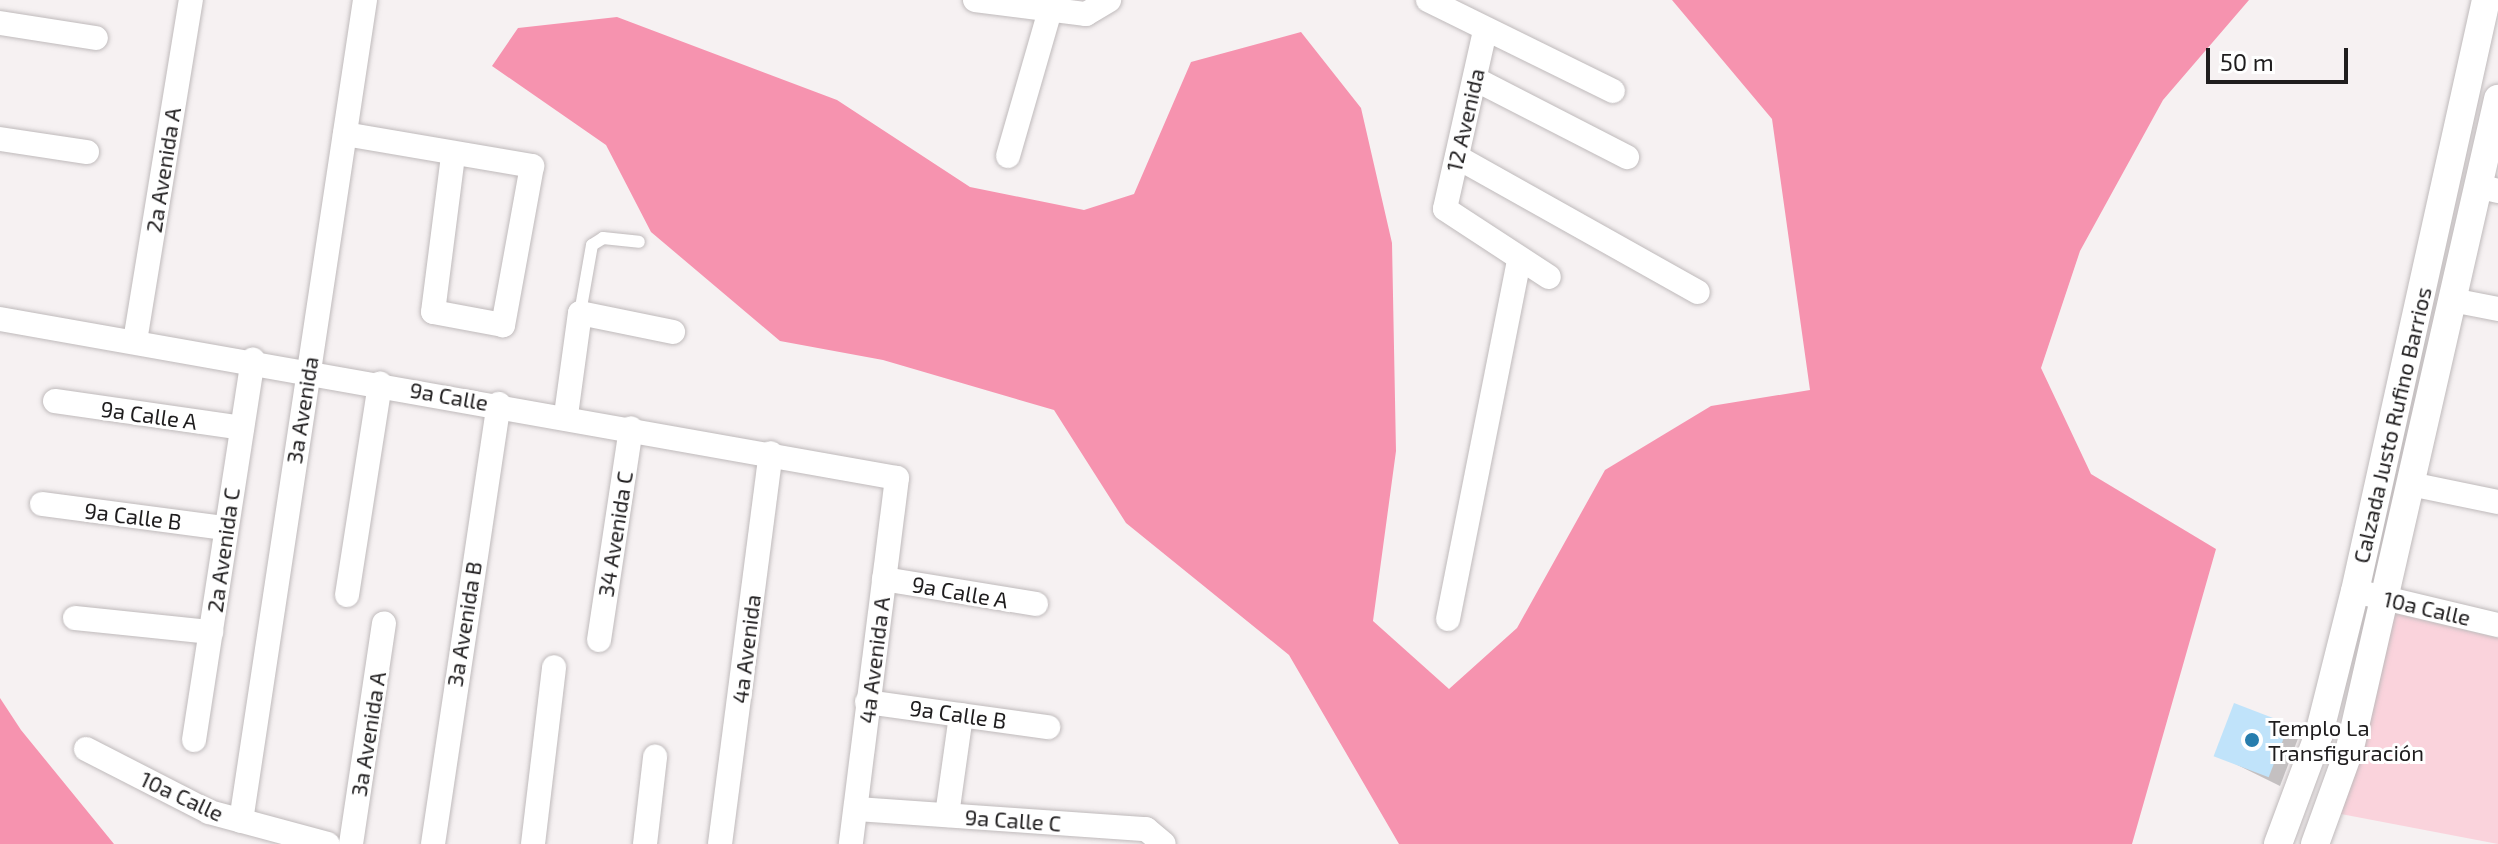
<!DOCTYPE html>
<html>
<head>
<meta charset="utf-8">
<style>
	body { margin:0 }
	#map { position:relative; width:2498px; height:844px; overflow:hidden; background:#f6f1f2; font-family:"Exo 2",sans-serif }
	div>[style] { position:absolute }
	.green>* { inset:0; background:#fad3dc }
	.forest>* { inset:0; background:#f693af }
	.shadow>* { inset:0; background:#0003 }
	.building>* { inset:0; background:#c0e3fa; transform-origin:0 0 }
	.roads { filter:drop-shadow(0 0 2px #bfbabb) drop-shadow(0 0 2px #bfbabb) }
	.service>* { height:12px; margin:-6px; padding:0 6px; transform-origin:6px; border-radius:6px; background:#fff }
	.minor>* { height:24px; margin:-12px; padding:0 12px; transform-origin:12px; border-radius:12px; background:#fff }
	.tertiary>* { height:28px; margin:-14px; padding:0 14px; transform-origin:14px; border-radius:14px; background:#fff }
	.dots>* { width:22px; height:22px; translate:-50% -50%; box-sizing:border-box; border:4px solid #fff; border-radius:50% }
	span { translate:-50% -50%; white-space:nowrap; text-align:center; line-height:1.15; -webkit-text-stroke:6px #fff; paint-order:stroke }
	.street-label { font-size:22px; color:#1f1d1e }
	.poi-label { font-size:22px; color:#1f1d1e }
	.left { translate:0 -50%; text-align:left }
	.scale { position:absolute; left:2206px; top:48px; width:142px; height:36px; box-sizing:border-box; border:4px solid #1f1d1e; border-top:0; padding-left:10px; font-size:24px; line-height:28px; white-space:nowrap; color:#1f1d1e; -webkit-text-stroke:6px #fff; paint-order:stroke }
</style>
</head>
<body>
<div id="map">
	<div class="green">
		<div style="clip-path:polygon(2393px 613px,2498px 638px,2498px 844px,2341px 814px)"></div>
	</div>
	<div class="forest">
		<div style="clip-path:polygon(1672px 0,2249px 0,2163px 100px,2080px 251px,2041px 368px,2091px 474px,2216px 549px,2132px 844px,1399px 844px,1289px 655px,1126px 523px,1054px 410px,883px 360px,780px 341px,651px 232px,606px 145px,492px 66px,518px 28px,617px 17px,837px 100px,970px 187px,1084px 210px,1134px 194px,1191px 62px,1301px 32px,1361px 108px,1392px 243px,1396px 451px,1373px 621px,1449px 689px,1517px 628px,1605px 470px,1711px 406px,1810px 390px,1772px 119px)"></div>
		<div style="clip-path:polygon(0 698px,21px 730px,114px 844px,0 844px)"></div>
	</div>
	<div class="shadow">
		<div style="clip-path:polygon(2288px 725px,2299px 736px,2280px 786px,2217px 755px)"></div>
	</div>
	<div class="building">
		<div style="left:2234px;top:703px;width:59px;height:57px;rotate:21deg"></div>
	</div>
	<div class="roads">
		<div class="service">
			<div style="left:580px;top:313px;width:69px;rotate:-80deg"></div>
			<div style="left:592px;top:245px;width:13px;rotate:-32deg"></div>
			<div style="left:603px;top:238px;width:36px;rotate:6deg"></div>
		</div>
		<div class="minor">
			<div style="left:975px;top:0;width:112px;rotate:7.2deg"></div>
			<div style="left:1086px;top:14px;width:27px;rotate:-31deg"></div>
			<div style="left:1428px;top:0;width:206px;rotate:26.2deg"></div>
			<div style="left:0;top:23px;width:97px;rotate:8.9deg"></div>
			<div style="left:1485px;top:31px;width:182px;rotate:102.7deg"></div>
			<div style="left:1445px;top:209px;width:124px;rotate:33.2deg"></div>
			<div style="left:1475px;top:79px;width:171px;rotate:27.2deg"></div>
			<div style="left:345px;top:134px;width:190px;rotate:9.7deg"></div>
			<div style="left:532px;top:166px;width:162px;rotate:100.3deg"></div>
			<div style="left:503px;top:325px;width:71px;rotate:-169.5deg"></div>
			<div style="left:433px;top:312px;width:157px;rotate:-82.7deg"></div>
			<div style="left:0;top:139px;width:88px;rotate:8.5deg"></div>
			<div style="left:1008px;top:156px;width:148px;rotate:-73.9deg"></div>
			<div style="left:1457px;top:157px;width:276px;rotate:29.3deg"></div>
			<div style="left:2477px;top:186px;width:22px;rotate:13deg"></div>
			<div style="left:2452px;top:300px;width:47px;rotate:11.1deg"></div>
			<div style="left:0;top:319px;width:911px;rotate:10.05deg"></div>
			<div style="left:897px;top:478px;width:369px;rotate:97.2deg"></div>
			<div style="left:135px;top:341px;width:346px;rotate:-80.7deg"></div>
			<div style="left:55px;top:401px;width:189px;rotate:8.2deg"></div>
			<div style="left:566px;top:415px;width:103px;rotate:-82.2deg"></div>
			<div style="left:580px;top:313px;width:95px;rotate:11.5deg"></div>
			<div style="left:2410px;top:484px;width:90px;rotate:11.6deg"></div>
			<div style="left:42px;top:504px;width:184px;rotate:7.5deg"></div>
			<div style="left:884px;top:579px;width:154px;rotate:9.3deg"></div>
			<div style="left:2355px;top:591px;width:147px;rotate:13.4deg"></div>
			<div style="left:347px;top:595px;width:214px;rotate:-81.1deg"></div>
			<div style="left:75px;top:618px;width:137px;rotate:5.9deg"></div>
			<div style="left:1448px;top:619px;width:367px;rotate:-78.8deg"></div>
			<div style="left:599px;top:640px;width:214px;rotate:-81.4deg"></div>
			<div style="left:867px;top:702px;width:183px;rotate:7.9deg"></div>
			<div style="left:194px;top:740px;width:385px;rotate:-81.2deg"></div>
			<div style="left:86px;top:749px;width:138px;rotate:27.1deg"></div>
			<div style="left:209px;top:812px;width:123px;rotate:15.1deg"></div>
			<div style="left:857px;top:809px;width:290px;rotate:4deg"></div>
			<div style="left:1146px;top:829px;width:23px;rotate:40deg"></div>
			<div style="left:947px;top:815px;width:101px;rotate:-82deg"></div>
			<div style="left:241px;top:821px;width:830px;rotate:-81.41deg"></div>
			<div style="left:351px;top:844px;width:223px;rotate:-81.5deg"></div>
			<div style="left:433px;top:844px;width:445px;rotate:-81.5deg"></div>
			<div style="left:533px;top:844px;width:178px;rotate:-83.2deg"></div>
			<div style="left:645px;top:844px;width:88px;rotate:-83.4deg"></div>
			<div style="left:720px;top:844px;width:394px;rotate:-82.6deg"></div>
		</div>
		<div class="tertiary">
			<div style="left:2278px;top:844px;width:117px;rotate:-69.6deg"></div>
			<div style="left:2319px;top:734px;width:147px;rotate:-75.9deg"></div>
			<div style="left:2355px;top:591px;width:605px;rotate:-77.5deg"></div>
			<div style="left:2315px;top:844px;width:102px;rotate:-70deg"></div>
			<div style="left:2350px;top:748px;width:666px;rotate:-77.15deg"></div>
		</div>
	</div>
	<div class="dots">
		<div style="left:2252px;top:740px;background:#277dad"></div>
	</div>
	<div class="street-label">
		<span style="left:1465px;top:120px;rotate:-77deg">12 Avenida</span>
		<span style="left:163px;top:170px;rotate:-81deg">2a Avenida A</span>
		<span style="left:449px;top:396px;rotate:10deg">9a Calle</span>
		<span style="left:302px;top:410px;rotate:-81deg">3a Avenida</span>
		<span style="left:149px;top:415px;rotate:8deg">9a Calle A</span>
		<span style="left:2392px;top:425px;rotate:-77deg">Calzada Justo Rufino Barrios</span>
		<span style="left:133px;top:516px;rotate:7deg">9a Calle B</span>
		<span style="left:615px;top:534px;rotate:-81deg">34 Avenida C</span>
		<span style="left:223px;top:550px;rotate:-82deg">2a Avenida C</span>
		<span style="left:960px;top:592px;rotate:10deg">9a Calle A</span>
		<span style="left:2427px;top:608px;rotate:13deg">10a Calle</span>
		<span style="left:464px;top:624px;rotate:-81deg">3a Avenida B</span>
		<span style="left:746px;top:649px;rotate:-83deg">4a Avenida</span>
		<span style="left:874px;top:660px;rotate:-83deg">4a Avenida A</span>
		<span style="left:958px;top:714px;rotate:8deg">9a Calle B</span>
		<span style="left:368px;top:734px;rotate:-81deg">3a Avenida A</span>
		<span style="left:182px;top:796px;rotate:25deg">10a Calle</span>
		<span style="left:1013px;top:820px;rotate:4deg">9a Calle C</span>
	</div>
	<div class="poi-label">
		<span class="left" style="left:2268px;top:740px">Templo La<br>Transfiguración</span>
	</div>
	<div class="scale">50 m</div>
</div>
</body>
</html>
